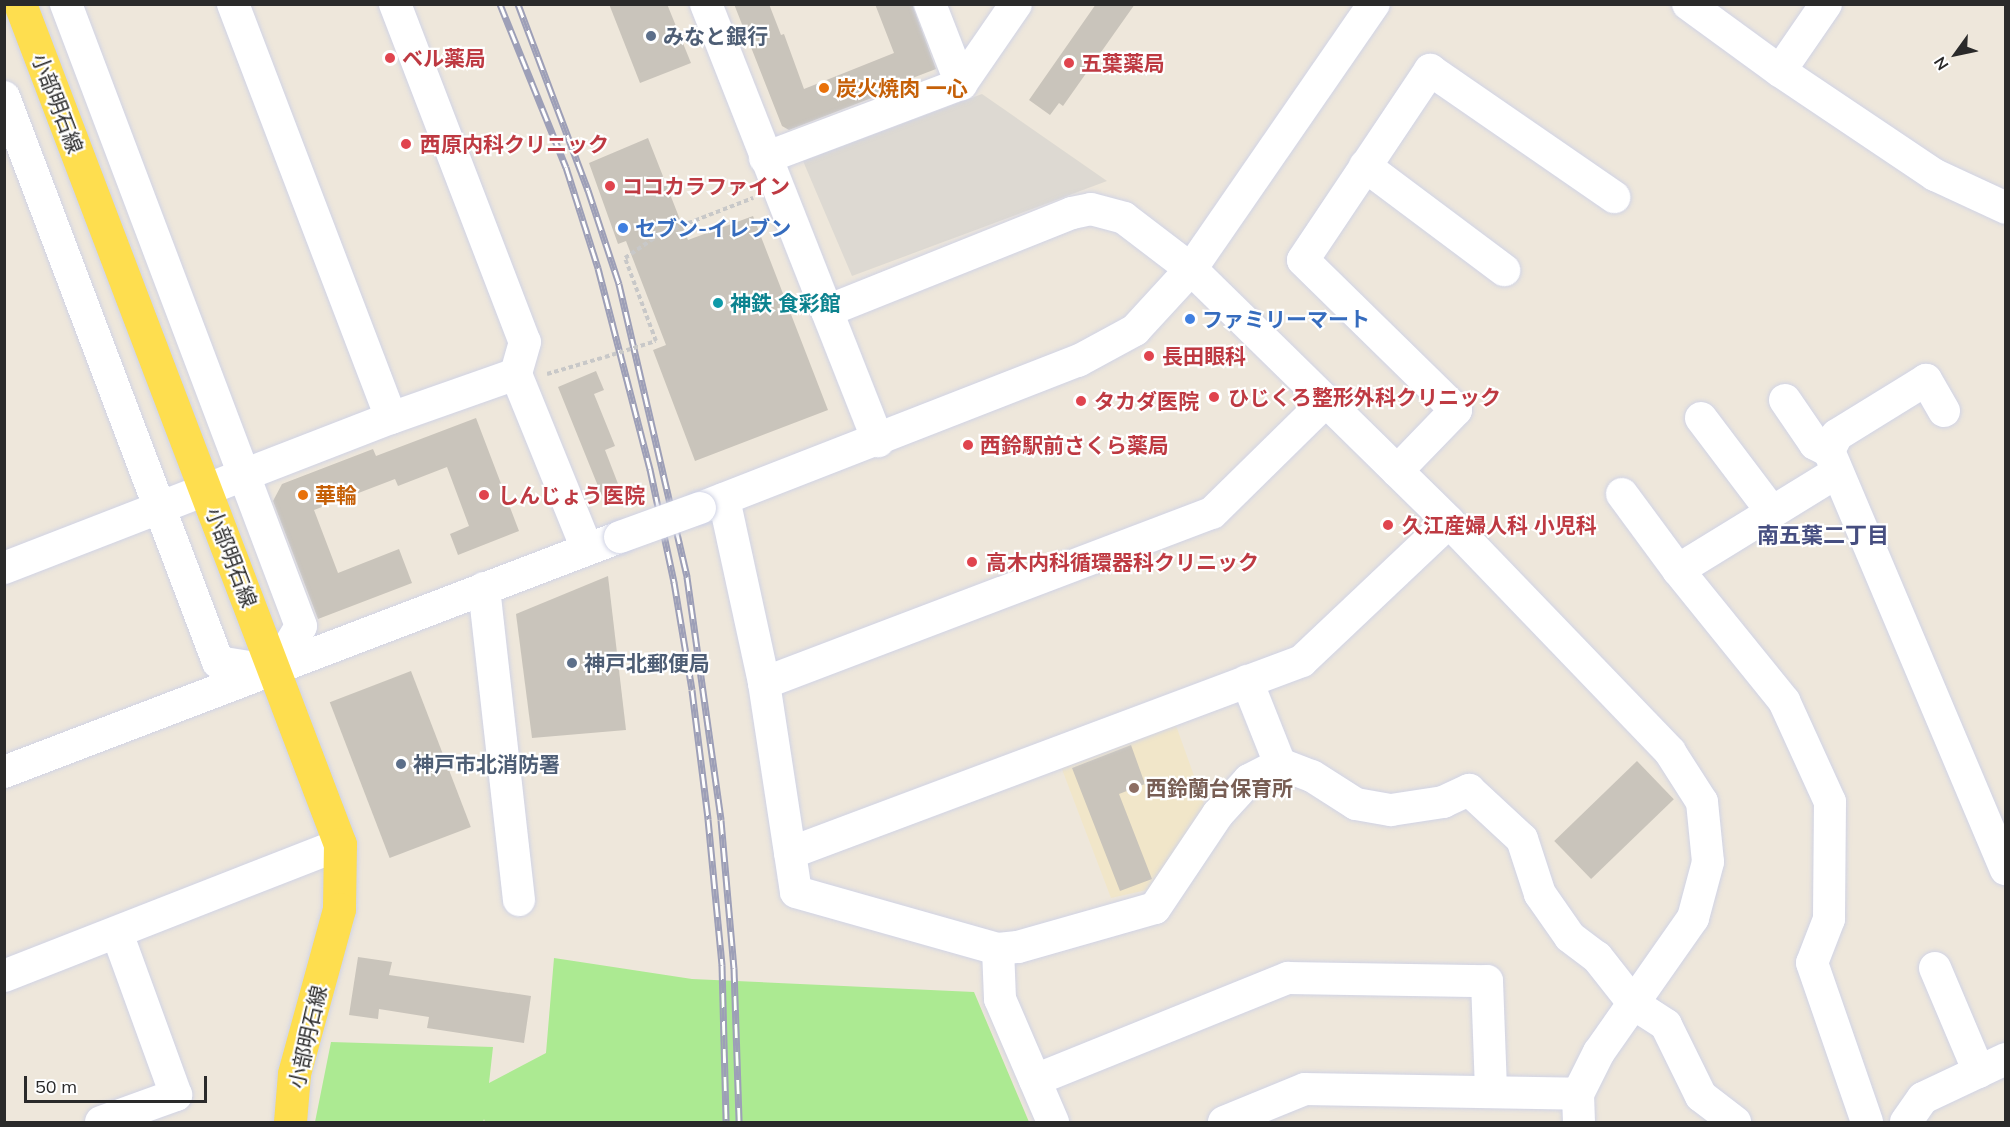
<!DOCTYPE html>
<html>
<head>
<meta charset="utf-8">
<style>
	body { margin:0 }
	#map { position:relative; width:2010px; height:1127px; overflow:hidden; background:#eee7db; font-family:Mulish,"Noto Sans JP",sans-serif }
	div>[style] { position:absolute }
	.education>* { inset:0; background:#f1e6c9 }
	.green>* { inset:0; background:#acea92 }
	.plaza>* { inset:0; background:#ddd9d2 }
	.building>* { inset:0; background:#c9c4bb; transform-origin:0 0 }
	.path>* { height:4px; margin-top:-2px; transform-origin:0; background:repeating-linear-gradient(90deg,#c8c8c8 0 4.5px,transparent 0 7.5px) }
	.roads { filter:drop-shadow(0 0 2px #d0d3e5) drop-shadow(0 0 2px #d0d3e5) }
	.minor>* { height:32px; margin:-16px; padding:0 16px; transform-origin:16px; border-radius:16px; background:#fff }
	.major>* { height:33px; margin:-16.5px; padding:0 16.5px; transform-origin:16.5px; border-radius:16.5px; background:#fede4f }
	.rail>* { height:7px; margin-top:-3.5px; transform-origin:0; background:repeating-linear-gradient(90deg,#fff 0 14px,#9d9fb7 0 28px); box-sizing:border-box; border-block:2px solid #9d9fb7 }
	.path-bridge>* { height:4px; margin-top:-2px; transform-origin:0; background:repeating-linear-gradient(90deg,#c8c8c8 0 4.5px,transparent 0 7.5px) }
	.bridges { filter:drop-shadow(0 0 2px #d0d3e5) drop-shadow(0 0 2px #d0d3e5) }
	.minor-bridge>* { height:32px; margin:-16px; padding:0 16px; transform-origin:16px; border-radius:16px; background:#fff }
	.dots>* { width:16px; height:16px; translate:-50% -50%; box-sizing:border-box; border:3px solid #fff; border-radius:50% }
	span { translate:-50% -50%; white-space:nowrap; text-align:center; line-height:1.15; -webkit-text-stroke:4.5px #fff; paint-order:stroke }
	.service-label { font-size:21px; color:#4e5e75; font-weight:700 }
	.left { translate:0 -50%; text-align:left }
	.health-label { font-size:21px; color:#be3a42; font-weight:700 }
	.food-label { font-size:21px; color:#c56008; font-weight:700 }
	.street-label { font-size:21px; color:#2a2a2a }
	.shop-label { font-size:21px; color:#366cbe; font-weight:700 }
	.culture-label { font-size:21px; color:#0d838f; font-weight:700 }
	.education-label { font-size:21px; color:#785e54; font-weight:700 }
	.neighbourhood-label { font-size:22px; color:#464e80; font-weight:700 }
	.frame { position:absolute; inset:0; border:6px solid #2a2a2a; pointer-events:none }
	.north { position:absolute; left:1926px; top:24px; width:60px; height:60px; -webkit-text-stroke:4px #fff; paint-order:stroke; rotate:237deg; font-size:16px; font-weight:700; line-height:24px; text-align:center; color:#2a2a2a }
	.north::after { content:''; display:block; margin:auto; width:21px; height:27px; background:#2a2a2a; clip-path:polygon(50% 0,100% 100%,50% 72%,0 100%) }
	.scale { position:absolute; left:24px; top:1076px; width:183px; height:27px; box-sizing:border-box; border:3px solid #2a2a2a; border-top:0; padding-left:8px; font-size:18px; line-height:21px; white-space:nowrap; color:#2a2a2a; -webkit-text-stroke:4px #fff; paint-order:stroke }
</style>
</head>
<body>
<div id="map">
	<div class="education">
		<div style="clip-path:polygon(1174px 720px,1207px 812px,1151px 889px,1111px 898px,1060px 764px)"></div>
	</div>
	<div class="green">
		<div style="clip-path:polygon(554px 958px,692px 979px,974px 992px,1029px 1122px,485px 1122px,484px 1119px,483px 1122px,315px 1122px,331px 1042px,493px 1047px,489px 1083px,546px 1053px)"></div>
	</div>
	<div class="plaza">
		<div style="clip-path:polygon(982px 94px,1107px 181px,852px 276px,803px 161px)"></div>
	</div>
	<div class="building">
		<div style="clip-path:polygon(609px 4px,667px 4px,691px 63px,640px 83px)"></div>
		<div style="clip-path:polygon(734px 4px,769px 4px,781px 35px,784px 34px,804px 89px,894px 53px,875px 4px,912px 4px,936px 69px,881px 90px,882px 94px,789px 130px,782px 126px)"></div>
		<div style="clip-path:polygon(1096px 4px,1135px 4px,1063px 106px,1059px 103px,1050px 115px,1029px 100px)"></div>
		<div style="clip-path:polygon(648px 138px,688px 240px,753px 216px,828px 410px,695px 461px,653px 350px,666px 345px,626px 241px,618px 244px,589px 163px)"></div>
		<div style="clip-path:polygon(596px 371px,604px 390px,594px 394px,615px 446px,605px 450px,620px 489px,602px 496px,558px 387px)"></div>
		<div style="clip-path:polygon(476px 418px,519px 531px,458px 555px,450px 534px,469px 526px,447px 467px,398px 486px,395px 479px,314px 510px,338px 573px,399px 549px,412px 583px,318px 619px,273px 501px,282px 484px,373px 449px,376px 456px)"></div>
		<div style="clip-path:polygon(608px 576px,626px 730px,532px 738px,516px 614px)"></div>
		<div style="left:411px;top:671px;width:167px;height:87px;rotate:69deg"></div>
		<div style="clip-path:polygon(1131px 745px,1145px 784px,1119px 794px,1152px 879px,1120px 891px,1072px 768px)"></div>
		<div style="left:1637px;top:761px;width:53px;height:115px;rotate:46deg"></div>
		<div style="clip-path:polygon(358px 957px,392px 962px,389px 975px,531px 996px,524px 1043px,427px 1028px,429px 1017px,379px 1009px,378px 1019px,349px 1015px)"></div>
	</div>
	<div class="path">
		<div style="left:656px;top:341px;width:89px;rotate:-110.5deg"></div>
		<div style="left:625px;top:258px;width:42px;rotate:-34.4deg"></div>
		<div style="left:660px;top:234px;width:100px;rotate:-21.2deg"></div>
		<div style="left:547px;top:374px;width:60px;rotate:-16.3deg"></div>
	</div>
	<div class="roads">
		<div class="minor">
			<div style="left:233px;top:4px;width:443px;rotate:69.1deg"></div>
			<div style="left:395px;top:4px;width:362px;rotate:69deg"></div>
			<div style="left:525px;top:342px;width:33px;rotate:106deg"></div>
			<div style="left:516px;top:374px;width:189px;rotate:67.9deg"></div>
			<div style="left:706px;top:4px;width:470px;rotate:68.5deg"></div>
			<div style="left:930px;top:4px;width:86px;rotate:68.8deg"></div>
			<div style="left:1688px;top:4px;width:114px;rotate:36.1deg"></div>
			<div style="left:1780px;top:71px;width:187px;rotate:33.9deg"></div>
			<div style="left:1935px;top:175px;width:78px;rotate:24.9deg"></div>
			<div style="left:1780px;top:71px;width:81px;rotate:-55.5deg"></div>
			<div style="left:4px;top:97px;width:604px;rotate:69.26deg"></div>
			<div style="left:218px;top:662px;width:57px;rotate:9.1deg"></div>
			<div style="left:274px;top:671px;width:52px;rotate:-59deg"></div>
			<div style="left:301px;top:626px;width:665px;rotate:-110.7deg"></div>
			<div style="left:765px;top:158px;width:210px;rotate:-20.7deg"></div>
			<div style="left:961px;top:84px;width:97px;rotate:-55.5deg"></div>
			<div style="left:1365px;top:166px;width:174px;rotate:36.8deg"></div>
			<div style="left:827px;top:311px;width:264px;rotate:-21.8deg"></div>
			<div style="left:1072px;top:213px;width:19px;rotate:-12deg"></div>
			<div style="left:1091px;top:209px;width:34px;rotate:15deg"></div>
			<div style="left:1124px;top:218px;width:84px;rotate:37.3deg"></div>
			<div style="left:1191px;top:269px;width:189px;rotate:44.4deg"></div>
			<div style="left:1326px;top:401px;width:173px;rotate:44.5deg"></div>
			<div style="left:1449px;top:522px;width:319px;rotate:46.1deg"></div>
			<div style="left:1670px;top:752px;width:59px;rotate:57.4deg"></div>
			<div style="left:1702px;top:802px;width:60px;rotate:84.3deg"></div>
			<div style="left:1708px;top:862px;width:58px;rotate:105deg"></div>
			<div style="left:1693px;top:918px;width:164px;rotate:125deg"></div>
			<div style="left:1599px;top:1052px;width:47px;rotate:116.6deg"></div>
			<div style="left:1578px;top:1094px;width:28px;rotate:88deg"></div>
			<div style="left:1785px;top:400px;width:53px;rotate:55.7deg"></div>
			<div style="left:1815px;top:444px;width:16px;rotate:27deg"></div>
			<div style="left:1944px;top:411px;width:36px;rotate:-120deg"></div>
			<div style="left:1926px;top:380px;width:105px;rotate:148.3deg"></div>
			<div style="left:1837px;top:435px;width:18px;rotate:117deg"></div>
			<div style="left:1829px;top:451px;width:454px;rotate:67.1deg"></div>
			<div style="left:1701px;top:418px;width:118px;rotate:52.9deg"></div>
			<div style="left:1397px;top:471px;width:85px;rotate:-46deg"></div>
			<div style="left:1456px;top:410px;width:214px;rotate:-135.6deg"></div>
			<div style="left:1303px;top:260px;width:229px;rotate:-56.2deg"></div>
			<div style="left:1430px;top:70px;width:224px;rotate:34.6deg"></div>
			<div style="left:1622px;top:494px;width:94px;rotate:53.6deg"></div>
			<div style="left:1678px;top:570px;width:169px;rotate:51deg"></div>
			<div style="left:1784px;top:701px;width:111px;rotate:65.5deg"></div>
			<div style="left:1830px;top:802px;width:117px;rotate:90.5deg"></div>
			<div style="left:1829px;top:919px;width:47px;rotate:111.1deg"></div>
			<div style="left:1812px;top:963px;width:168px;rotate:70.9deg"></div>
			<div style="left:724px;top:499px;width:188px;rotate:77.7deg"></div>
			<div style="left:764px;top:683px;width:211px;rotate:81.3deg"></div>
			<div style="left:796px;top:892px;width:210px;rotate:15.8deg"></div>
			<div style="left:998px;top:949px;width:50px;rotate:87.7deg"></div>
			<div style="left:1000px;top:999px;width:134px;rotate:66.7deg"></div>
			<div style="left:700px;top:508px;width:406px;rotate:-21.3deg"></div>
			<div style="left:1078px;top:361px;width:65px;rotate:-28.5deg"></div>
			<div style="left:1135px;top:330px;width:83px;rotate:-47.4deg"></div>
			<div style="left:1191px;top:269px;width:322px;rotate:-55.4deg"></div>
			<div style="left:4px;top:568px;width:415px;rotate:-21.2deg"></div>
			<div style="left:391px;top:418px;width:133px;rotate:-19.4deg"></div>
			<div style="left:1678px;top:570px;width:187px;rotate:-31.6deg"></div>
			<div style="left:484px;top:588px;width:314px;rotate:83.6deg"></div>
			<div style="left:1247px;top:681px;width:89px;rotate:68.3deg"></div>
			<div style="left:764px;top:683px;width:479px;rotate:-20.8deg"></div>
			<div style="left:1212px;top:513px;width:160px;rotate:-44.5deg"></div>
			<div style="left:4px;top:772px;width:659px;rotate:-20.88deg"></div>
			<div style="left:790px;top:853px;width:547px;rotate:-20.56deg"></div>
			<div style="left:1302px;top:661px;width:202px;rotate:-43.4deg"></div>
			<div style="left:998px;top:949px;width:20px;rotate:-6deg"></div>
			<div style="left:1018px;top:947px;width:142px;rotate:-15.9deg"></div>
			<div style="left:1155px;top:908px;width:113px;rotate:-56.2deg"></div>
			<div style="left:1218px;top:814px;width:46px;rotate:-47.6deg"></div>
			<div style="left:1249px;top:780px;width:35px;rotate:-27deg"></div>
			<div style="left:1280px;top:764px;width:34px;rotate:21deg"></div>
			<div style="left:1312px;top:776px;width:52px;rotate:32.5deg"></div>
			<div style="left:1356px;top:804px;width:36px;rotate:10deg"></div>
			<div style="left:1391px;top:810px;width:53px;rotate:-8.7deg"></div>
			<div style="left:1443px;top:802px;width:29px;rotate:-25deg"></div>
			<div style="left:1469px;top:790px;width:72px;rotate:42.8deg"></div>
			<div style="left:1522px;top:839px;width:58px;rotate:71.9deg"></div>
			<div style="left:1540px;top:894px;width:52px;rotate:55.1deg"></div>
			<div style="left:1570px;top:937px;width:34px;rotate:37deg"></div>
			<div style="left:1597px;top:957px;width:60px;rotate:51.8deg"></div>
			<div style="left:1634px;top:1004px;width:38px;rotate:33deg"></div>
			<div style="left:1666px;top:1025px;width:79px;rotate:63.8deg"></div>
			<div style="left:1701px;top:1096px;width:43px;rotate:37.4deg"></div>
			<div style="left:1935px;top:968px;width:113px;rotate:67.1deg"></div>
			<div style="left:4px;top:976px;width:361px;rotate:-21.4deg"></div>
			<div style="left:1035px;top:1080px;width:273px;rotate:-22deg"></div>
			<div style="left:1288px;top:978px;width:199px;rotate:0.9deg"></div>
			<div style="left:1487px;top:981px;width:111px;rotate:87.9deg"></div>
			<div style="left:101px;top:1122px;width:80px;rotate:-19.8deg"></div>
			<div style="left:176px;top:1095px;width:172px;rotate:-110deg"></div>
			<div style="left:1224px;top:1122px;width:87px;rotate:-22.2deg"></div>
			<div style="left:1305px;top:1089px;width:273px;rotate:1deg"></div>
			<div style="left:1906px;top:1122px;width:29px;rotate:-55deg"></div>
			<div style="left:1923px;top:1098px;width:92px;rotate:-25.2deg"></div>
		</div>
		<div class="major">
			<div style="left:20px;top:4px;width:899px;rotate:69.15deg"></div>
			<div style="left:340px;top:844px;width:65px;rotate:90.9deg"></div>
			<div style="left:339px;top:909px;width:171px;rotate:105.3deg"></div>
			<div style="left:294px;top:1074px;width:48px;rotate:94.8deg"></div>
		</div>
	</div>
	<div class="rail">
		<div style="left:500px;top:4px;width:176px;rotate:68deg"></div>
		<div style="left:566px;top:167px;width:106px;rotate:72.4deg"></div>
		<div style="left:598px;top:268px;width:208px;rotate:75.5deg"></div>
		<div style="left:650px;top:469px;width:116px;rotate:78deg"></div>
		<div style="left:674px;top:582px;width:109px;rotate:80.5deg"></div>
		<div style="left:692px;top:690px;width:130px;rotate:82.9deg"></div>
		<div style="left:708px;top:819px;width:147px;rotate:84.5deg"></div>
		<div style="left:722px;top:965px;width:157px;rotate:88.5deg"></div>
		<div style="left:518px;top:4px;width:199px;rotate:69.4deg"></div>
		<div style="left:588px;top:190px;width:99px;rotate:71.7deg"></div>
		<div style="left:619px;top:284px;width:301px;rotate:76.9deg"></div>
		<div style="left:687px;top:577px;width:245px;rotate:82deg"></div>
		<div style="left:721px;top:820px;width:149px;rotate:85deg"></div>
		<div style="left:734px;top:968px;width:154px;rotate:88.1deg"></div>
	</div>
	<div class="path-bridge">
		<div style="left:605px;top:357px;width:53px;rotate:-17.4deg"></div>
	</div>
	<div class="bridges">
		<div class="minor-bridge">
			<div style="left:620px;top:537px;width:85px;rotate:-19.9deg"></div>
		</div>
	</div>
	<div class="dots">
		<div style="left:651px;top:36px;background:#5c6f8a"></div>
		<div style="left:390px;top:58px;background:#e0444e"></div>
		<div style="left:1069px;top:63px;background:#e0444e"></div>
		<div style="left:824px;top:88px;background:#e8710a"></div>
		<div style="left:406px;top:144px;background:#e0444e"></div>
		<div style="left:610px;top:186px;background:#e0444e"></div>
		<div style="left:623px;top:228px;background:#3f7fe0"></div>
		<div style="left:718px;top:303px;background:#0f9aa8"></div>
		<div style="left:1190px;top:319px;background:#3f7fe0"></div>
		<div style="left:1149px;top:356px;background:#e0444e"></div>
		<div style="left:1214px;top:397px;background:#e0444e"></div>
		<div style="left:1081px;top:401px;background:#e0444e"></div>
		<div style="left:968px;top:445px;background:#e0444e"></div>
		<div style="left:303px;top:495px;background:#e8710a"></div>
		<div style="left:484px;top:495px;background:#e0444e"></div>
		<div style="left:1388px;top:525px;background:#e0444e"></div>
		<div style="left:972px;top:562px;background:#e0444e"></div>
		<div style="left:572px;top:663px;background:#5c6f8a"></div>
		<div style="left:401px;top:764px;background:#5c6f8a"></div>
		<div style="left:1134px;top:788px;background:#8d6e63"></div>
	</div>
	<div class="service-label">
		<span class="left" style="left:663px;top:36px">みなと銀行</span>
		<span class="left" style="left:584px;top:663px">神戸北郵便局</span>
		<span class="left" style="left:413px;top:764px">神戸市北消防署</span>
	</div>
	<div class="health-label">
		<span class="left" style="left:402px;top:58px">ベル薬局</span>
		<span class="left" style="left:1081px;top:63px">五葉薬局</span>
		<span class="left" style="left:420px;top:144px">西原内科クリニック</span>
		<span class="left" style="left:622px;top:186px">ココカラファイン</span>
		<span class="left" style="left:1162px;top:356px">長田眼科</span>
		<span class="left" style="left:1228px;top:397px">ひじくろ整形外科クリニック</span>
		<span class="left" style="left:1094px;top:401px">タカダ医院</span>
		<span class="left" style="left:980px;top:445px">西鈴駅前さくら薬局</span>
		<span class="left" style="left:498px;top:495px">しんじょう医院</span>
		<span class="left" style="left:1402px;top:525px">久江産婦人科 小児科</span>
		<span class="left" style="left:986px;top:562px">高木内科循環器科クリニック</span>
	</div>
	<div class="food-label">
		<span class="left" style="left:836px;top:88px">炭火焼肉 一心</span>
		<span class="left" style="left:315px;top:495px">華輪</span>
	</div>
	<div class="street-label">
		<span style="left:58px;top:103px;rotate:69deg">小部明石線</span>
		<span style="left:232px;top:557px;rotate:69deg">小部明石線</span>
		<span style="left:307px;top:1037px;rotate:-77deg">小部明石線</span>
	</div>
	<div class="shop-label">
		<span class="left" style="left:635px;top:228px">セブン-イレブン</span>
		<span class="left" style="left:1202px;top:319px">ファミリーマート</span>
	</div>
	<div class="culture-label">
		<span class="left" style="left:730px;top:303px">神鉄 食彩館</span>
	</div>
	<div class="education-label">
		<span class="left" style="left:1146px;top:788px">西鈴蘭台保育所</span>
	</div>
	<div class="neighbourhood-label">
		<span style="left:1823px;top:536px">南五葉二丁目</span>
	</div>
	<div class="frame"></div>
	<div class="north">N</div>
	<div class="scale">50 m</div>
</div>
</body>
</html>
